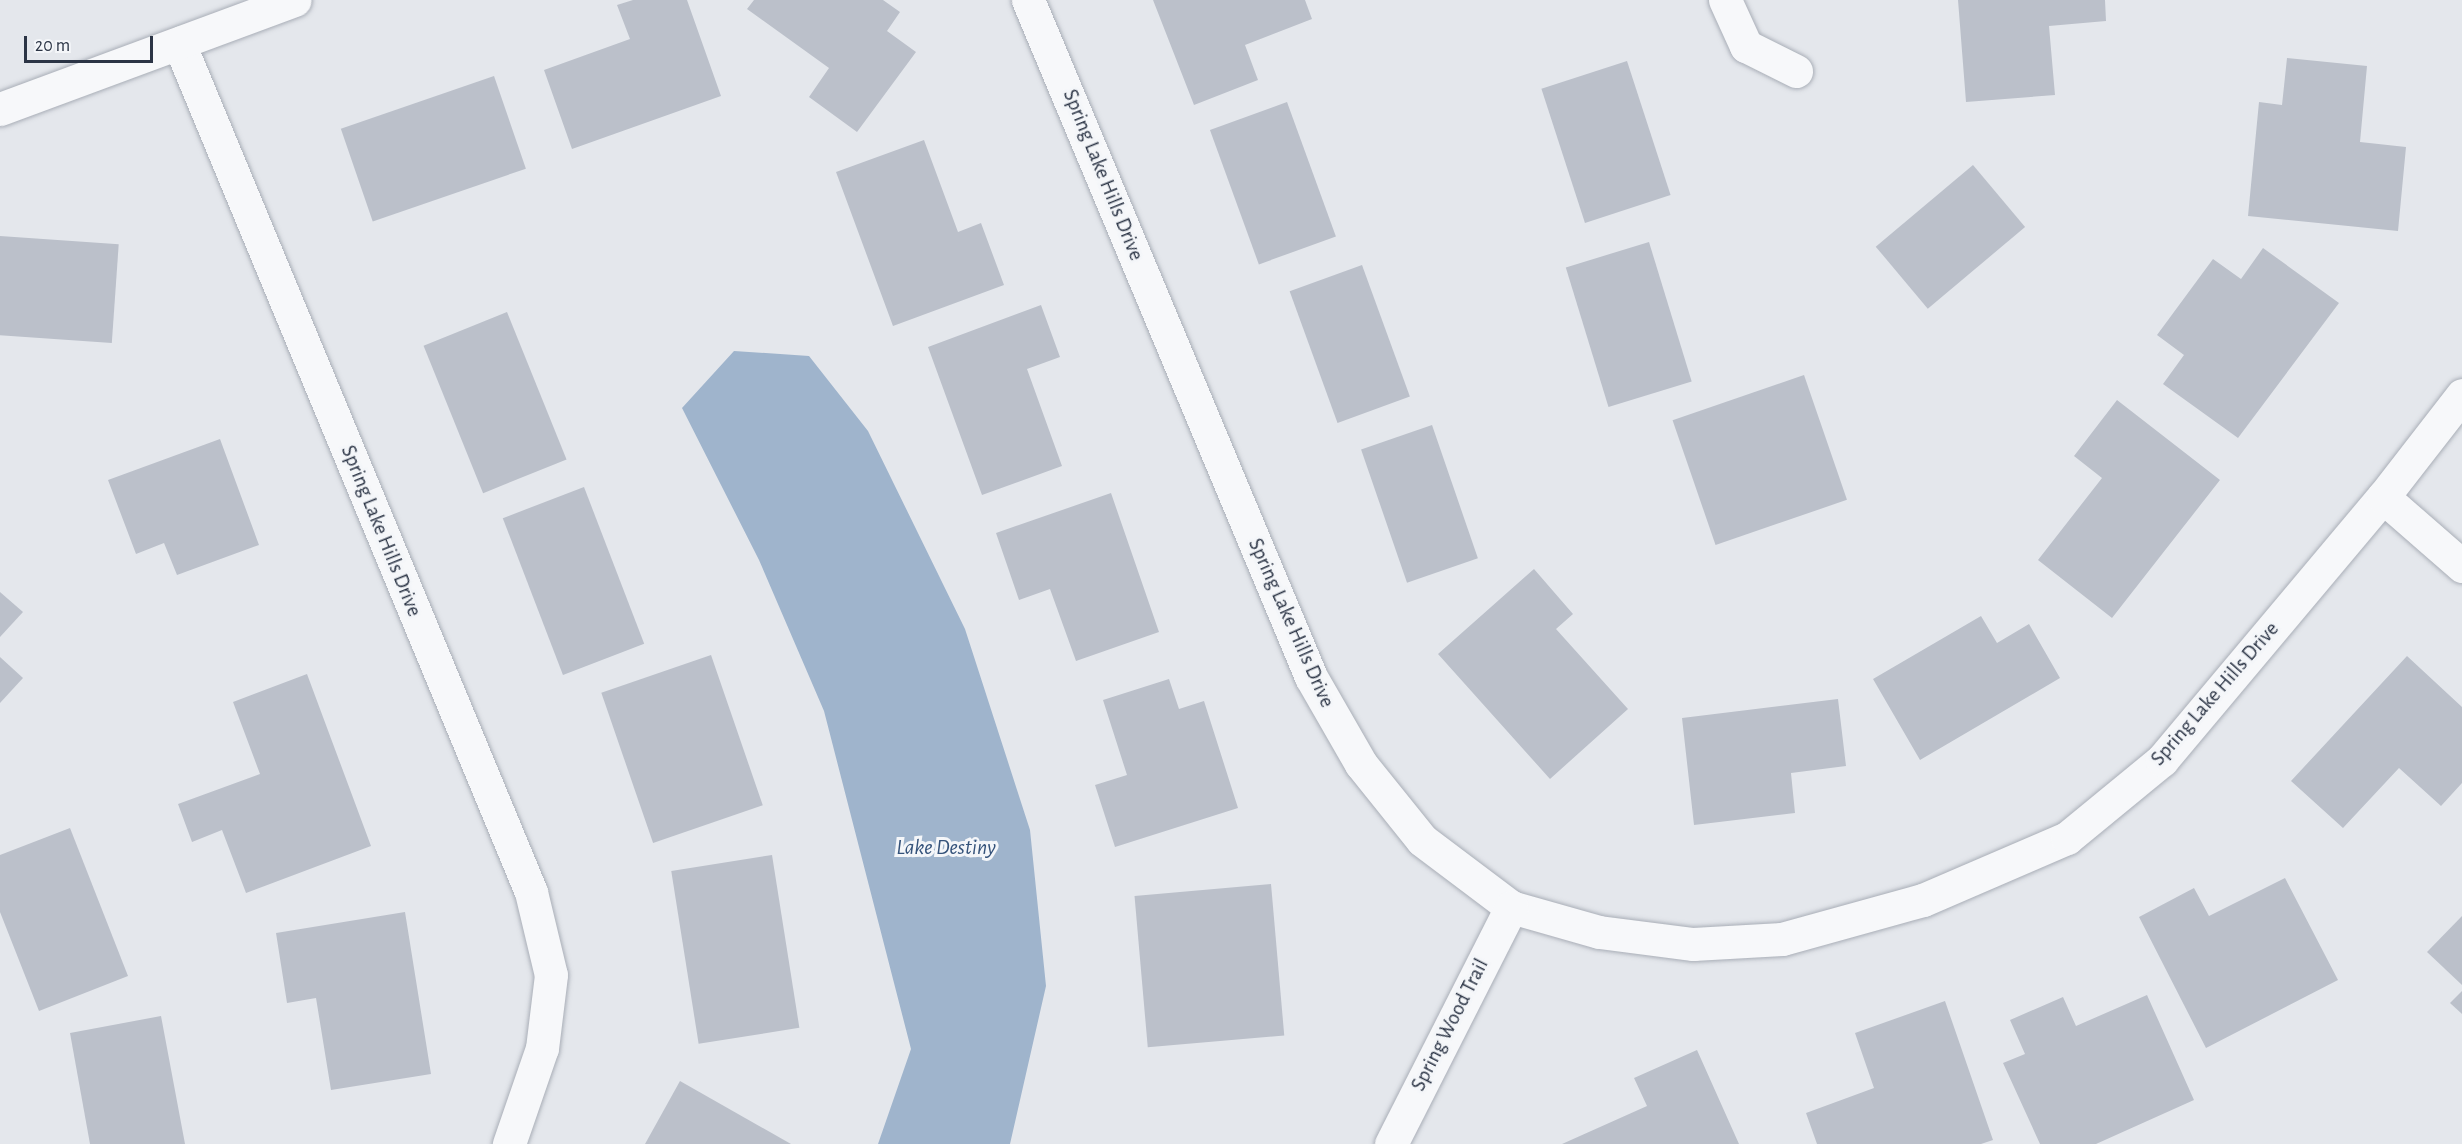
<!DOCTYPE html>
<html>
<head>
<meta charset="utf-8">
<style>
	body { margin:0 }
	#map { position:relative; width:2462px; height:1144px; overflow:hidden; background:#e4e7ec; font-family:"Alegreya Sans",sans-serif }
	div>[style] { position:absolute }
	.water>* { inset:0; background:#9fb4cc }
	.building>* { inset:0; background:#bbc0ca; transform-origin:0 0 }
	.roads { filter:drop-shadow(0 0 2px #a9aeb7) drop-shadow(0 0 2px #a9aeb7) }
	.minor>* { height:33px; margin:-16.5px; padding:0 16.5px; transform-origin:16.5px; border-radius:16.5px; background:#f7f8fa }
	span { translate:-50% -50%; white-space:nowrap; text-align:center; line-height:1.15; -webkit-text-stroke:6px #f4f6f9; paint-order:stroke }
	.street-label { font-size:21px; color:#2b3445 }
	.water-label { font-size:22px; color:#34527a; font-style:italic }
	.scale { position:absolute; left:24px; top:36px; width:129px; height:27px; box-sizing:border-box; border:3px solid #2b3445; border-top:0; padding-left:8px; font-size:18px; line-height:21px; white-space:nowrap; color:#2b3445; -webkit-text-stroke:4px #f4f6f9; paint-order:stroke }
</style>
</head>
<body>
<div id="map">
	<div class="water">
		<div style="clip-path:polygon(734px 351px,809px 356px,868px 431px,965px 629px,1030px 830px,1046px 986px,1010px 1144px,878px 1144px,911px 1049px,824px 711px,759px 560px,682px 408px)"></div>
	</div>
	<div class="building">
		<div style="clip-path:polygon(633px 0,687px 0,721px 96px,572px 149px,544px 70px,630px 39px,617px 5px)"></div>
		<div style="clip-path:polygon(754px 0,883px 0,900px 12px,887px 31px,916px 52px,857px 132px,809px 97px,829px 68px,747px 9px)"></div>
		<div style="clip-path:polygon(1153px 0,1305px 0,1312px 19px,1245px 45px,1258px 80px,1194px 105px)"></div>
		<div style="clip-path:polygon(1958px 0,2105px 0,2106px 21px,2049px 26px,2055px 95px,1966px 102px)"></div>
		<div style="clip-path:polygon(2287px 58px,2367px 66px,2360px 142px,2406px 147px,2398px 231px,2248px 216px,2259px 102px,2282px 105px)"></div>
		<div style="left:1627px;top:61px;width:141px;height:90px;rotate:72deg"></div>
		<div style="left:494px;top:76px;width:98px;height:162px;rotate:71deg"></div>
		<div style="left:1287px;top:102px;width:143px;height:82px;rotate:70deg"></div>
		<div style="clip-path:polygon(924px 140px,958px 232px,981px 223px,1004px 285px,893px 326px,836px 172px)"></div>
		<div style="left:1973px;top:165px;width:81px;height:127px;rotate:50deg"></div>
		<div style="left:0;top:236px;width:119px;height:99px;rotate:4deg"></div>
		<div style="left:1649px;top:242px;width:146px;height:87px;rotate:73deg"></div>
		<div style="clip-path:polygon(2263px 248px,2339px 303px,2238px 438px,2163px 384px,2184px 355px,2157px 335px,2213px 259px,2241px 279px)"></div>
		<div style="left:1362px;top:265px;width:140px;height:77px;rotate:70deg"></div>
		<div style="clip-path:polygon(1041px 305px,1060px 357px,1027px 369px,1062px 466px,982px 495px,928px 347px)"></div>
		<div style="left:507px;top:312px;width:159px;height:90px;rotate:68deg"></div>
		<div style="left:1804px;top:375px;width:132px;height:139px;rotate:71deg"></div>
		<div style="clip-path:polygon(2117px 400px,2220px 480px,2112px 618px,2038px 560px,2102px 478px,2074px 456px)"></div>
		<div style="left:1432px;top:425px;width:141px;height:75px;rotate:71deg"></div>
		<div style="clip-path:polygon(220px 439px,259px 545px,177px 575px,164px 543px,136px 554px,108px 480px)"></div>
		<div style="left:584px;top:487px;width:168px;height:87px;rotate:69deg"></div>
		<div style="clip-path:polygon(1111px 493px,1159px 632px,1076px 661px,1050px 589px,1019px 600px,996px 533px)"></div>
		<div style="clip-path:polygon(1534px 569px,1573px 614px,1556px 629px,1628px 709px,1550px 779px,1438px 654px)"></div>
		<div style="clip-path:polygon(0 592px,23px 612px,0 637px)"></div>
		<div style="clip-path:polygon(1981px 616px,1997px 643px,2029px 624px,2060px 678px,1920px 760px,1873px 679px)"></div>
		<div style="left:711px;top:655px;width:159px;height:116px;rotate:71deg"></div>
		<div style="clip-path:polygon(2407px 656px,2462px 707px,2462px 783px,2441px 806px,2399px 768px,2343px 828px,2291px 781px)"></div>
		<div style="clip-path:polygon(0 657px,23px 678px,0 703px)"></div>
		<div style="clip-path:polygon(307px 674px,371px 846px,246px 893px,222px 830px,192px 842px,178px 804px,260px 774px,233px 702px)"></div>
		<div style="clip-path:polygon(1169px 679px,1179px 709px,1204px 701px,1238px 808px,1115px 847px,1095px 785px,1127px 775px,1103px 700px)"></div>
		<div style="clip-path:polygon(1838px 699px,1846px 766px,1791px 773px,1795px 813px,1694px 825px,1682px 718px)"></div>
		<div style="clip-path:polygon(70px 828px,128px 976px,39px 1011px,0 912px,0 855px)"></div>
		<div style="left:772px;top:855px;width:175px;height:102px;rotate:81deg"></div>
		<div style="clip-path:polygon(2285px 878px,2338px 980px,2206px 1048px,2139px 917px,2194px 888px,2209px 916px)"></div>
		<div style="left:1271px;top:884px;width:152px;height:137px;rotate:85deg"></div>
		<div style="clip-path:polygon(405px 912px,431px 1074px,331px 1090px,316px 998px,287px 1003px,276px 933px)"></div>
		<div style="clip-path:polygon(2462px 916px,2462px 985px,2427px 952px)"></div>
		<div style="clip-path:polygon(2462px 991px,2462px 1014px,2450px 1003px)"></div>
		<div style="clip-path:polygon(2147px 995px,2194px 1100px,2096px 1144px,2040px 1144px,2003px 1063px,2025px 1054px,2010px 1020px,2063px 997px,2076px 1026px)"></div>
		<div style="clip-path:polygon(1945px 1001px,1993px 1140px,1981px 1144px,1817px 1144px,1806px 1113px,1874px 1088px,1855px 1033px)"></div>
		<div style="clip-path:polygon(161px 1016px,185px 1144px,90px 1144px,70px 1033px)"></div>
		<div style="clip-path:polygon(1697px 1050px,1739px 1144px,1562px 1144px,1647px 1106px,1634px 1078px)"></div>
		<div style="clip-path:polygon(680px 1081px,791px 1144px,645px 1144px)"></div>
	</div>
	<div class="roads">
		<div class="minor">
			<div style="left:1028px;top:0;width:734px;rotate:67.31deg"></div>
			<div style="left:1311px;top:677px;width:100px;rotate:60.1deg"></div>
			<div style="left:1361px;top:764px;width:97px;rotate:51.2deg"></div>
			<div style="left:1422px;top:840px;width:111px;rotate:37deg"></div>
			<div style="left:1511px;top:907px;width:91px;rotate:15.9deg"></div>
			<div style="left:1599px;top:932px;width:95px;rotate:7.3deg"></div>
			<div style="left:1693px;top:944px;width:89px;rotate:-3.2deg"></div>
			<div style="left:1782px;top:939px;width:146px;rotate:-15.5deg"></div>
			<div style="left:1923px;top:900px;width:157px;rotate:-23.3deg"></div>
			<div style="left:2067px;top:838px;width:123px;rotate:-39.4deg"></div>
			<div style="left:2162px;top:760px;width:344px;rotate:-50deg"></div>
			<div style="left:2383px;top:497px;width:129px;rotate:-52.2deg"></div>
			<div style="left:1725px;top:0;width:51px;rotate:65.5deg"></div>
			<div style="left:1746px;top:46px;width:56px;rotate:26.6deg"></div>
			<div style="left:179px;top:43px;width:919px;rotate:67.48deg"></div>
			<div style="left:531px;top:892px;width:85px;rotate:76.5deg"></div>
			<div style="left:551px;top:975px;width:74px;rotate:97deg"></div>
			<div style="left:542px;top:1048px;width:102px;rotate:109deg"></div>
			<div style="left:0;top:109px;width:314px;rotate:-20.3deg"></div>
			<div style="left:2383px;top:497px;width:105px;rotate:41.1deg"></div>
			<div style="left:1391px;top:1144px;width:266px;rotate:-63.1deg"></div>
		</div>
	</div>
	<div class="street-label">
		<span style="left:1103px;top:175px;rotate:68deg">Spring Lake Hills Drive</span>
		<span style="left:381px;top:531px;rotate:68deg">Spring Lake Hills Drive</span>
		<span style="left:1291px;top:623px;rotate:66deg">Spring Lake Hills Drive</span>
		<span style="left:2215px;top:694px;rotate:-49deg">Spring Lake Hills Drive</span>
		<span style="left:1450px;top:1025px;rotate:-63deg">Spring Wood Trail</span>
	</div>
	<div class="water-label">
		<span style="left:946px;top:848px">Lake Destiny</span>
	</div>
	<div class="scale">20 m</div>
</div>
</body>
</html>
